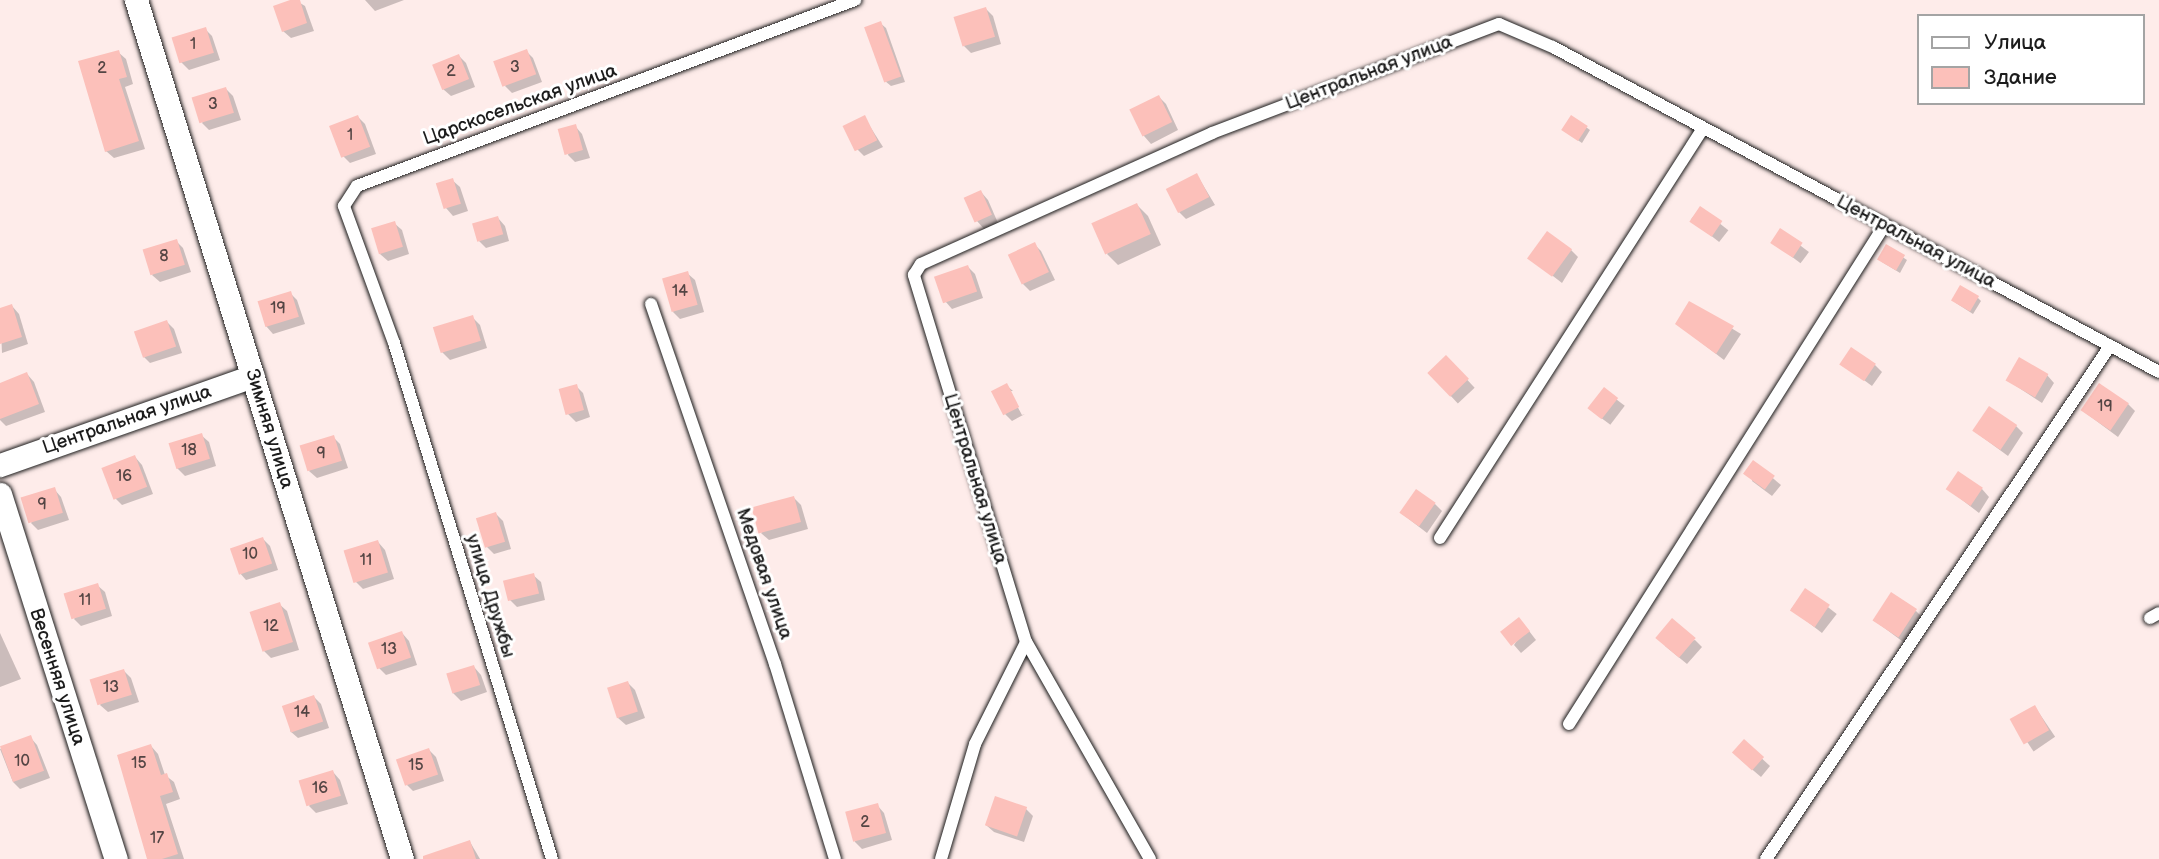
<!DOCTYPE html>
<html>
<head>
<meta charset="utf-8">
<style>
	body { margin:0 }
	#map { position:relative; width:2159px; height:859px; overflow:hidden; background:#feecea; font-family:"Balsamiq Sans",sans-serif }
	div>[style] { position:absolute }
	.shadow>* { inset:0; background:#0003; transform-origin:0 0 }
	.building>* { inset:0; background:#fcc0ba; transform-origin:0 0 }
	.roads { filter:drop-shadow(0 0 2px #1c1c1c) drop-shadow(0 0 2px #1c1c1c) }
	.lane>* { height:12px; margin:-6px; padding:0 6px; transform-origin:6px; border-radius:6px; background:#fff }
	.street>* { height:23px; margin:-11.5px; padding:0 11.5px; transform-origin:11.5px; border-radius:11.5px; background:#fff }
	span { translate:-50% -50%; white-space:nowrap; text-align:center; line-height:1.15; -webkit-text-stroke:6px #fff; paint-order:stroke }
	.number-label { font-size:16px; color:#544544 }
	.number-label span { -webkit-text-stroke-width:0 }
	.street-label { font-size:19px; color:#1c1c1c }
	.legend { position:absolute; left:1917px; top:14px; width:228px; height:91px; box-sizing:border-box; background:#fff; border:2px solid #a4a4a4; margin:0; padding:9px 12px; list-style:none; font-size:21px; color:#1c1c1c }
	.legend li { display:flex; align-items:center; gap:14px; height:35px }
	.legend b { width:35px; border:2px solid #a4a4a4 }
</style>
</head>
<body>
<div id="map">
	<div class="shadow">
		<div style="clip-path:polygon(295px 0,305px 6px,314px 31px,291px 38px,283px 31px)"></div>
		<div style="clip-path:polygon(365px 0,404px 0,375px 11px)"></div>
		<div style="clip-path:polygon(986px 9px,993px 16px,1001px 44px,971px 53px,964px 46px,956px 18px)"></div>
		<div style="clip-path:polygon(880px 23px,886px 28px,905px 82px,891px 86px,885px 81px)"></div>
		<div style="clip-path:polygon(205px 29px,212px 36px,220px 60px,189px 70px,181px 62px)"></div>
		<div style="clip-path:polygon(526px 51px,533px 58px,542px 82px,512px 93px,505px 86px)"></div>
		<div style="clip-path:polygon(118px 52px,126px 59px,133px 84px,125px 87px,145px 149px,114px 158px,106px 151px)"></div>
		<div style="clip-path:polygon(459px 56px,466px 63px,475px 87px,451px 96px,443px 89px)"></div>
		<div style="clip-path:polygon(226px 89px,233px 96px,241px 120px,209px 130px,202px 123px)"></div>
		<div style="clip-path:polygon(1159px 97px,1166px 104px,1178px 130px,1151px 144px,1144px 136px,1131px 110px)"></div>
		<div style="clip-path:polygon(358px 117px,365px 124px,376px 154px,350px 163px,343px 156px)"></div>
		<div style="clip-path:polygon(864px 117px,883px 147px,864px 156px,857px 149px)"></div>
		<div style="clip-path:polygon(1572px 117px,1590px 130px,1582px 143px,1567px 133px)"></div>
		<div style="clip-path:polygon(575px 126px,582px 134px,590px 158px,575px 162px,568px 155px)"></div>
		<div style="clip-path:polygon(1197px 175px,1215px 205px,1186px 219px,1179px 212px)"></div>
		<div style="clip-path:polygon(452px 180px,460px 187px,468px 211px,453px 216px,446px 208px)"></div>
		<div style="clip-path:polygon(981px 192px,988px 200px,998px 223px,984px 229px,977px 221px,966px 198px)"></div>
		<div style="clip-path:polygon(1137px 205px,1148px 216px,1161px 245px,1118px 265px,1107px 254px)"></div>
		<div style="left:1700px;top:208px;width:36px;height:15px;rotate:38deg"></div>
		<div style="clip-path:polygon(498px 218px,505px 226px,509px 241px,486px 248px,478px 240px)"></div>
		<div style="clip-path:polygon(394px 223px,402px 230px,409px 254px,388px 261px,380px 254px)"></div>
		<div style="left:1781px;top:231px;width:35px;height:14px;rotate:37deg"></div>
		<div style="clip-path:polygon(176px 241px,183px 248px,191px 272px,160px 282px,152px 275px)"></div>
		<div style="clip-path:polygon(1034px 244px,1041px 251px,1055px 280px,1030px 291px,1023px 284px)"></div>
		<div style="clip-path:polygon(1887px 247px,1907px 260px,1900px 273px,1882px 262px)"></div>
		<div style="clip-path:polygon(1571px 250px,1578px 257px,1562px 283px,1531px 259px)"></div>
		<div style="clip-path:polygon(968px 267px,975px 274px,983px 298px,952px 309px,945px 301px)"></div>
		<div style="clip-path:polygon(687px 273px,695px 280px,704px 312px,680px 319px,673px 312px)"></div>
		<div style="clip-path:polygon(290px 293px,297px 300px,305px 324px,273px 334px,266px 326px)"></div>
		<div style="clip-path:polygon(1978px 298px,1981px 301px,1973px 314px,1956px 303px)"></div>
		<div style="clip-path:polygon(1690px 303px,1741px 334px,1724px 360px,1677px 324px)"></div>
		<div style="clip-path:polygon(12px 306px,19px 314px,28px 344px,2px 353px,0 310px)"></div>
		<div style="clip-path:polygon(472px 317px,480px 325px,487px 348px,450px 360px,442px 352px)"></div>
		<div style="clip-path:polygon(167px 322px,174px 329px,182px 353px,150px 363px,143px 356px)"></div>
		<div style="left:1446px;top:357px;width:42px;height:23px;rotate:47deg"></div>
		<div style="clip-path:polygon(1842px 364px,1875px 365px,1882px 372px,1872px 386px)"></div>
		<div style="clip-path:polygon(27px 374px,34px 382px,45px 412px,6px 426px,0 420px,0 384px)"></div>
		<div style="clip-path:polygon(2047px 375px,2054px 383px,2042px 403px,2007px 380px)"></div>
		<div style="clip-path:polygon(1006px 385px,1013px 391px,1009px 391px,1022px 415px,1025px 414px,1014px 392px,1025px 414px,1012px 421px,1005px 414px)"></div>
		<div style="clip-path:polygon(576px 386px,583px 393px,590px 417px,576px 422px,568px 414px)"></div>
		<div style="left:1604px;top:390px;width:26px;height:24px;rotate:37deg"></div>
		<div style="clip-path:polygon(2128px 404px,2135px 411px,2118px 437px,2083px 411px)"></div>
		<div style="clip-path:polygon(2016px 426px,2023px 433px,2008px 456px,1974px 431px)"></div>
		<div style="clip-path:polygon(201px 435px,209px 442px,216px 466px,185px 476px,177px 468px)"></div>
		<div style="clip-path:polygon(333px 437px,340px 444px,348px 468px,317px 478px,309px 471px)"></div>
		<div style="clip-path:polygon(135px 457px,142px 465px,153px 494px,122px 505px,115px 498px)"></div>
		<div style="clip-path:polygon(1754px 462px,1781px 485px,1772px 496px,1752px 481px)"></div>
		<div style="clip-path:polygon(54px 489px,61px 497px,69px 520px,38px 530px,31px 523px)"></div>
		<div style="clip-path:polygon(1948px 489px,1982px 489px,1989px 497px,1979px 513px)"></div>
		<div style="clip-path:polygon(794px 498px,801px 505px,808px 529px,769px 540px,761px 533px)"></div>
		<div style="clip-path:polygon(1435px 504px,1442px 511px,1427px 533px,1401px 513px)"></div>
		<div style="clip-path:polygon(496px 514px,503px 521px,511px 549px,494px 554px,487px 547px,478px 519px)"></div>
		<div style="clip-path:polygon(263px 539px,270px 546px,278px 570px,246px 580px,239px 572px)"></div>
		<div style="clip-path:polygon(378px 542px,385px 550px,394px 579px,363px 589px,355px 581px)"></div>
		<div style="clip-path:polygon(533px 575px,541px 582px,545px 600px,517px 607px,510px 600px)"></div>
		<div style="clip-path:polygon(97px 585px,105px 592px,112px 616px,81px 626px,74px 619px)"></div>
		<div style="left:1806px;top:590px;width:39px;height:24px;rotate:38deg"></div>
		<div style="clip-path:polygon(279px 604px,287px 611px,299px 650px,271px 658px,264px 651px)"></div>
		<div style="clip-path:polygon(1916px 611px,1923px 618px,1906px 644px,1875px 621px)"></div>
		<div style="clip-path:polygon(1526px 627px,1536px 640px,1521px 653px,1514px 645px)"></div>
		<div style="clip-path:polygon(0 633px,21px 679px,0 687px)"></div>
		<div style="clip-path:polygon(402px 633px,409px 641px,417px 665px,386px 675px,378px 667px)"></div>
		<div style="clip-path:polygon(1695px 640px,1702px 647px,1687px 664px,1665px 646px)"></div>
		<div style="clip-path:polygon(474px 667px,481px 675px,487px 692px,461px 701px,453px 693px)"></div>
		<div style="clip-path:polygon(124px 671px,131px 678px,139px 702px,108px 712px,100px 705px)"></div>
		<div style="clip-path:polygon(628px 683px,635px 690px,645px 718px,626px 725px,618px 718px)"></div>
		<div style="clip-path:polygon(314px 697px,321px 704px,329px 728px,298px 738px,290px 731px)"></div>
		<div style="left:2035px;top:707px;width:36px;height:26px;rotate:56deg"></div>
		<div style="clip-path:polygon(30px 737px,37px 745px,50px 778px,20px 789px,13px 782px,0 749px)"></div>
		<div style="clip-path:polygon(1744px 742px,1770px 766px,1761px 777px,1741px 760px)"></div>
		<div style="clip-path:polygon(151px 746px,158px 754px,165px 775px,174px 782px,180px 799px,166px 804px,184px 859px,149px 859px)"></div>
		<div style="clip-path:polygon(429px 750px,436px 757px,444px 781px,413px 791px,405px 783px)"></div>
		<div style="clip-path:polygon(333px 772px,340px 780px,348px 804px,316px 813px,309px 806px)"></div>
		<div style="clip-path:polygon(877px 805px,884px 813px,892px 840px,862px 849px,855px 842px,847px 814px)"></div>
		<div style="clip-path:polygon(1026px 809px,1033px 816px,1024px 842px,994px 832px,986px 825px)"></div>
		<div style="clip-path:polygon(470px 842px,480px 859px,441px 859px)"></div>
	</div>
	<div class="building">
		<div style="clip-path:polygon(290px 0,300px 0,307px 23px,282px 32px,273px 6px)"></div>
		<div style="left:986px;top:7px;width:31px;height:34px;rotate:73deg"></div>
		<div style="left:881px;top:21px;width:59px;height:18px;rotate:70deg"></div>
		<div style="left:206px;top:27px;width:27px;height:36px;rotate:73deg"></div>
		<div style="left:527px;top:49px;width:27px;height:36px;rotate:70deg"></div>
		<div style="clip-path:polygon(119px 50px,127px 77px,119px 79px,139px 141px,105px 152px,78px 61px)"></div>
		<div style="left:459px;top:54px;width:27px;height:29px;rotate:68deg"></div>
		<div style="left:226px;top:87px;width:27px;height:36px;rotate:73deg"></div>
		<div style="left:1159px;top:95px;width:30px;height:33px;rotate:64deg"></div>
		<div style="left:358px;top:115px;width:34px;height:31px;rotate:69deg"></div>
		<div style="left:865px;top:115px;width:28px;height:25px;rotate:64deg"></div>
		<div style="left:1571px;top:115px;width:20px;height:18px;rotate:33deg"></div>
		<div style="left:576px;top:124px;width:27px;height:19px;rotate:75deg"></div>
		<div style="left:1197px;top:173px;width:27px;height:35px;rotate:63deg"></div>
		<div style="left:453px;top:178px;width:27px;height:18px;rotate:73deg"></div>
		<div style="left:981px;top:190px;width:27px;height:19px;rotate:66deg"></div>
		<div style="left:1137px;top:203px;width:34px;height:50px;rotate:66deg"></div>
		<div style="left:1700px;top:206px;width:27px;height:19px;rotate:34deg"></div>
		<div style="left:498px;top:216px;width:19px;height:27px;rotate:74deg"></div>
		<div style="left:395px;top:221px;width:27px;height:25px;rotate:73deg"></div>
		<div style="left:1780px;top:228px;width:27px;height:18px;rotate:33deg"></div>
		<div style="left:1547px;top:231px;width:31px;height:34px;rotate:36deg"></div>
		<div style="left:177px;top:239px;width:27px;height:36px;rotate:73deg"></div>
		<div style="left:1035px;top:242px;width:33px;height:30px;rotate:65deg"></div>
		<div style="left:1886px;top:244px;width:22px;height:18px;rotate:30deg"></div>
		<div style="left:968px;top:265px;width:28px;height:36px;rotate:71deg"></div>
		<div style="left:688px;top:271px;width:35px;height:27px;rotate:74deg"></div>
		<div style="left:1960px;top:285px;width:22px;height:18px;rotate:30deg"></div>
		<div style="left:291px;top:291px;width:27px;height:35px;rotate:73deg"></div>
		<div style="clip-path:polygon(1689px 301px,1734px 326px,1716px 354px,1675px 324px)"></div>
		<div style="clip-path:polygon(12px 304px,22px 337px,0 344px,0 308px)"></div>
		<div style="left:473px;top:315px;width:27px;height:42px;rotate:73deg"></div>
		<div style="left:167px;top:320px;width:28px;height:35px;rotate:71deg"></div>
		<div style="left:1851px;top:347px;width:30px;height:21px;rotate:34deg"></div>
		<div style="left:1446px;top:355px;width:33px;height:26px;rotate:46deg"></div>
		<div style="left:2019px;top:357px;width:34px;height:27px;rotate:30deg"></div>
		<div style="clip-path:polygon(27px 372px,39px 404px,0 419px,0 383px)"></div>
		<div style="left:1007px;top:383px;width:27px;height:18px;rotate:63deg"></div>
		<div style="left:2099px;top:383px;width:36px;height:33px;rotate:34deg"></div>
		<div style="left:577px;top:384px;width:27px;height:19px;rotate:75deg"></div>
		<div style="left:1604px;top:387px;width:18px;height:27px;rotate:38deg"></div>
		<div style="left:1989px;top:406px;width:34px;height:30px;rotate:34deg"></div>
		<div style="left:202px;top:433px;width:27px;height:35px;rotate:73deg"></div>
		<div style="left:334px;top:435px;width:27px;height:36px;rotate:73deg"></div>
		<div style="left:135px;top:455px;width:34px;height:36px;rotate:69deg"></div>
		<div style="left:1753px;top:460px;width:27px;height:17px;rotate:36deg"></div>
		<div style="left:1958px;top:471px;width:30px;height:22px;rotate:34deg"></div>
		<div style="left:55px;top:487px;width:27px;height:36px;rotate:73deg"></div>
		<div style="left:1416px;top:489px;width:24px;height:29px;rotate:35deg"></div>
		<div style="left:794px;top:496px;width:27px;height:44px;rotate:75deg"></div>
		<div style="left:496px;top:512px;width:31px;height:21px;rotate:73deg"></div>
		<div style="left:263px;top:537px;width:28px;height:35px;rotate:71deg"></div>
		<div style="left:378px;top:540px;width:34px;height:36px;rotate:73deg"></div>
		<div style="left:534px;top:573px;width:21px;height:32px;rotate:76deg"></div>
		<div style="left:98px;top:583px;width:27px;height:36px;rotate:73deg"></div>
		<div style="left:1805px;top:588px;width:30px;height:27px;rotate:34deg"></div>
		<div style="left:1891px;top:592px;width:31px;height:34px;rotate:33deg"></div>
		<div style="left:280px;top:602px;width:42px;height:32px;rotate:72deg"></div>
		<div style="left:1519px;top:617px;width:18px;height:24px;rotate:52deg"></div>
		<div style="left:1672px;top:618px;width:31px;height:26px;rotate:40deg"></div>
		<div style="left:402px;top:631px;width:28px;height:36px;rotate:71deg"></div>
		<div style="left:474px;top:665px;width:21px;height:29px;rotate:73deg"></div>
		<div style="left:124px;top:669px;width:27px;height:36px;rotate:73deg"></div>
		<div style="left:628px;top:681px;width:32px;height:22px;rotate:72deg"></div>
		<div style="left:314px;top:695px;width:28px;height:34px;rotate:71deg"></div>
		<div style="left:2035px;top:705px;width:29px;height:29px;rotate:61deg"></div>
		<div style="left:31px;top:735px;width:38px;height:33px;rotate:70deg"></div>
		<div style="left:1744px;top:739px;width:27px;height:18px;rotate:42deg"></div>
		<div style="clip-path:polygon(151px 744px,161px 775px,167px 773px,173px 792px,160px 796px,178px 854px,162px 859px,147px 859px,117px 755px)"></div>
		<div style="left:429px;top:748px;width:28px;height:35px;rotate:71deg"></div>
		<div style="left:333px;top:770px;width:27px;height:36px;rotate:73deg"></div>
		<div style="left:995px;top:796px;width:34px;height:31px;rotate:19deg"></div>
		<div style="left:878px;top:803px;width:31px;height:34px;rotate:75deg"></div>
		<div style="clip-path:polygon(470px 840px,476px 859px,423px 859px,423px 856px)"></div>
	</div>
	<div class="roads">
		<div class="lane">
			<div style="left:651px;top:304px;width:381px;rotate:71deg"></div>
			<div style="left:775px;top:664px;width:204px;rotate:72.9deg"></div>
			<div style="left:1440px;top:538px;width:486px;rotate:-57.3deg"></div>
			<div style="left:2150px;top:618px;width:10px;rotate:-29deg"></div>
			<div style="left:1569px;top:724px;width:589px;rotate:-57.69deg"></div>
			<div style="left:552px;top:859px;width:540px;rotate:-107.02deg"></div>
			<div style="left:394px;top:343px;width:146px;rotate:-110.1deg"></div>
			<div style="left:344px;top:206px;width:24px;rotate:-57deg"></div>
			<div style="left:357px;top:186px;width:532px;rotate:-20.48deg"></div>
			<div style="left:941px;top:859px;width:120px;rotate:-73.5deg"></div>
			<div style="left:975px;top:744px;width:114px;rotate:-63.4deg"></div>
			<div style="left:1150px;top:859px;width:250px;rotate:-119.7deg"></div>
			<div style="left:1026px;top:642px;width:384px;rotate:-107deg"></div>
			<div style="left:914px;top:275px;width:13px;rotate:-58deg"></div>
			<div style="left:921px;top:264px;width:319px;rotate:-24.2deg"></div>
			<div style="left:1212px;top:133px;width:307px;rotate:-20.8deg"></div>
			<div style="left:1499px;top:24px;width:59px;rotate:23.1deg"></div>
			<div style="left:1553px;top:47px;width:688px;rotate:28.2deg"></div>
			<div style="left:1766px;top:859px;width:618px;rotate:-56.16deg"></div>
		</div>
		<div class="street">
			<div style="left:136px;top:0;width:899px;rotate:72.79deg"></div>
			<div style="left:0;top:465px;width:268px;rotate:-19.4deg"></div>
			<div style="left:0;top:494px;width:383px;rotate:72.4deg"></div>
		</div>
	</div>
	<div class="number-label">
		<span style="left:193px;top:45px">1</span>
		<span style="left:515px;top:68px">3</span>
		<span style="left:102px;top:69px">2</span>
		<span style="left:451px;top:72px">2</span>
		<span style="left:213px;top:105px">3</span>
		<span style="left:350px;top:136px">1</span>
		<span style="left:164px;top:257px">8</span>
		<span style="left:680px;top:292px">14</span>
		<span style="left:278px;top:309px">19</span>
		<span style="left:2105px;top:407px">19</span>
		<span style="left:189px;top:451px">18</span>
		<span style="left:321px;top:454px">9</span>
		<span style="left:124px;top:477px">16</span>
		<span style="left:42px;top:505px">9</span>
		<span style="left:250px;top:555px">10</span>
		<span style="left:366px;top:561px">11</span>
		<span style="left:85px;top:601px">11</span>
		<span style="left:271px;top:627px">12</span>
		<span style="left:389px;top:650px">13</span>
		<span style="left:111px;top:688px">13</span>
		<span style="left:302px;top:713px">14</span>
		<span style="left:22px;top:762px">10</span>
		<span style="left:139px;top:764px">15</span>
		<span style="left:416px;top:766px">15</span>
		<span style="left:320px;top:789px">16</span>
		<span style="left:865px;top:823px">2</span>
		<span style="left:157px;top:839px">17</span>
	</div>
	<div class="street-label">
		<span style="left:1369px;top:73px;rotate:-21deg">Центральная улица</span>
		<span style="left:520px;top:105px;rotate:-20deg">Царскосельская улица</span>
		<span style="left:1916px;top:242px;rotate:28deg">Центральная улица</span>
		<span style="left:127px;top:420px;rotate:-19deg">Центральная улица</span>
		<span style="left:269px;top:429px;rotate:73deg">Зимняя улица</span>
		<span style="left:975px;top:479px;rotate:73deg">Центральная улица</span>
		<span style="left:764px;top:574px;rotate:71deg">Медовая улица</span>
		<span style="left:490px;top:596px;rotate:73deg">улица Дружбы</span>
		<span style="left:57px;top:677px;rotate:72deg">Весенняя улица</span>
	</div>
	<ul class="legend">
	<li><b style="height:9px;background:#fff"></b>Улица</li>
	<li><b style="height:19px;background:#fcc0ba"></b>Здание</li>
	</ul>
</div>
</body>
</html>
